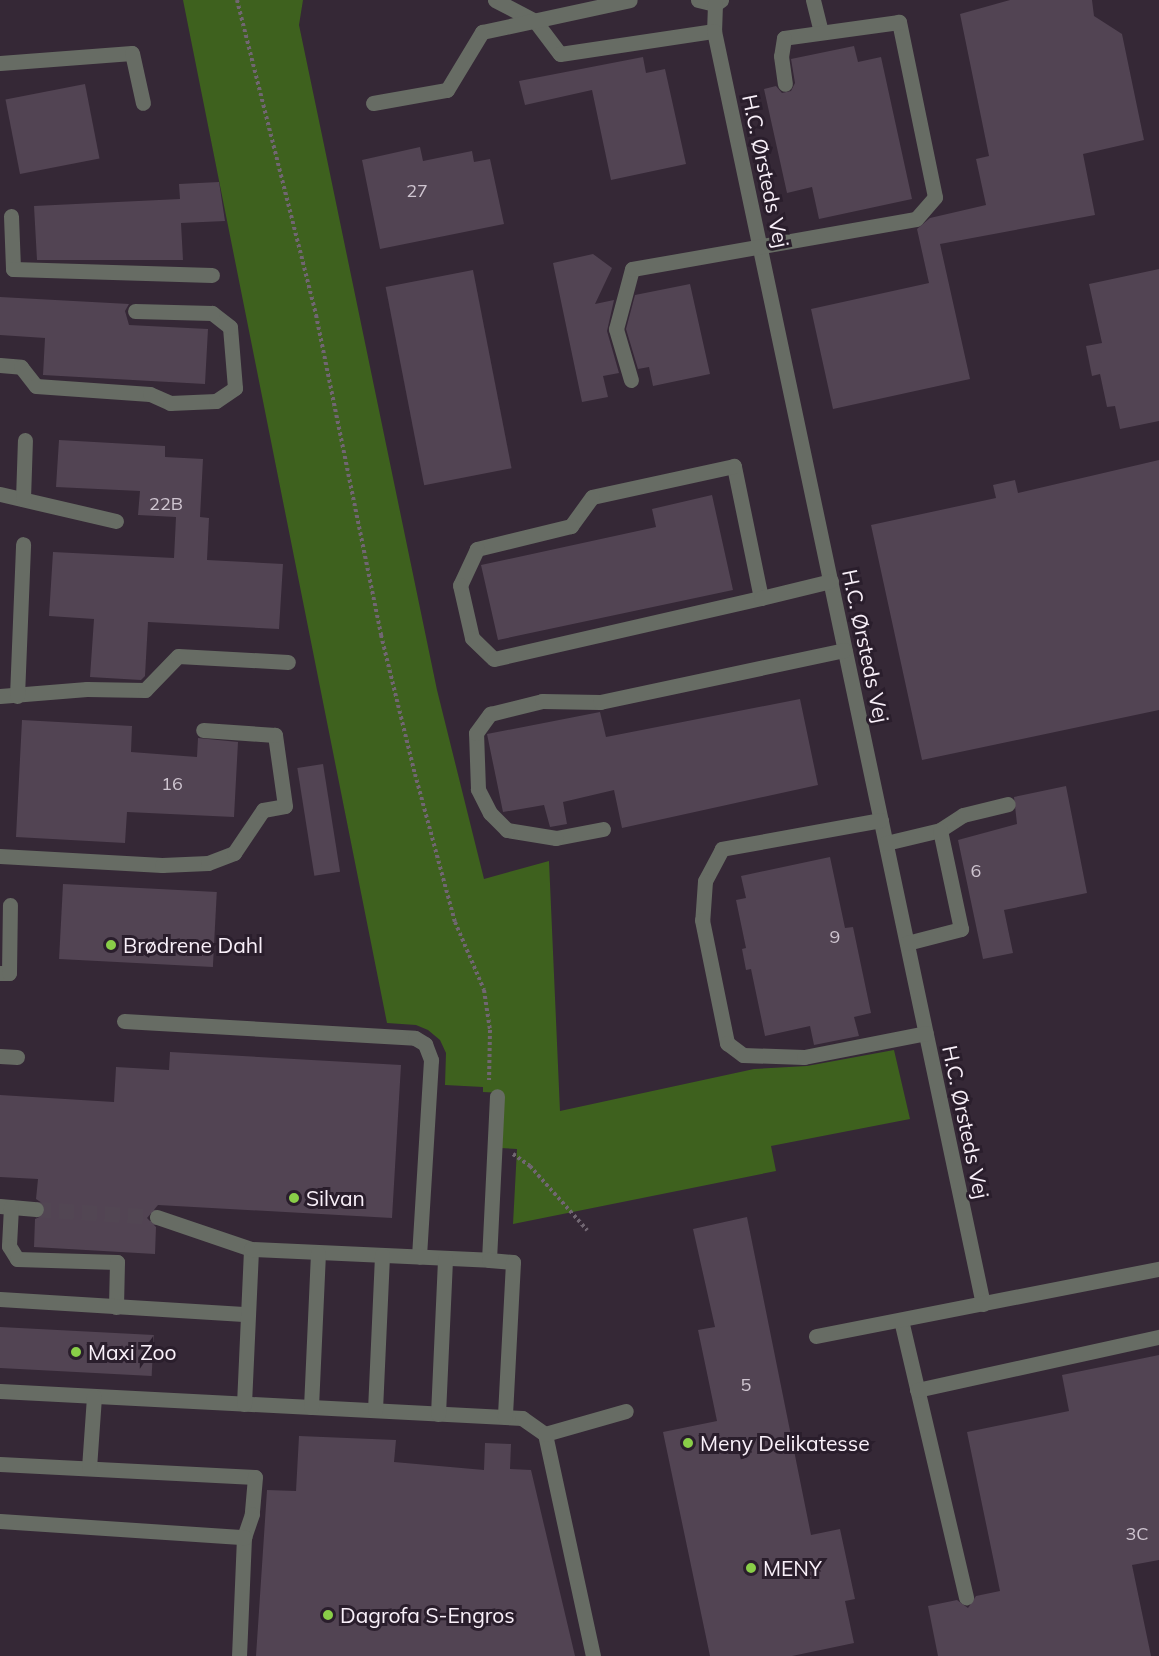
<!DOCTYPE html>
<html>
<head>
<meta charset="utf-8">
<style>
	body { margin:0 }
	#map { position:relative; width:1159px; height:1656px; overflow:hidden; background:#352836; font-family:Mulish,sans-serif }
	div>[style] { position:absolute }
	.green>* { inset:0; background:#3e611e }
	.building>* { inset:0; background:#524453; transform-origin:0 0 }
	.minor-tunnel>* { height:15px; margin-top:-7.5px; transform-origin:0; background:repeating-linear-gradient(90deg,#524653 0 15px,transparent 0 23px) }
	.path>* { height:4px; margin-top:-2px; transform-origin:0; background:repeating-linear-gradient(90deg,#716672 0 3px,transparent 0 6px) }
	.minor>* { height:15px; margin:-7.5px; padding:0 7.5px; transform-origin:7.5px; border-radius:7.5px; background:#676c64 }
	.dots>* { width:16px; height:16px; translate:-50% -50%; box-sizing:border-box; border:3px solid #2a1e2c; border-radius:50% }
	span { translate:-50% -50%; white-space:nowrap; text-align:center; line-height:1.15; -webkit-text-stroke:6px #2a1e2c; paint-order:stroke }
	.number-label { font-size:18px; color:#cfc5d0 }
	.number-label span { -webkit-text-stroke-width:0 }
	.street-label { font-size:21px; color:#f9f0f9 }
	.poi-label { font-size:21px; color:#f9f0f9 }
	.left { translate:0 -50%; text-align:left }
</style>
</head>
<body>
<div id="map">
	<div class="green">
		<div style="clip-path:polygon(183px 0,303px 0,299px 25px,323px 140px,437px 690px,484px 879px,549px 861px,560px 1111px,754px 1069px,807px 1066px,894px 1050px,910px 1119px,771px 1146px,776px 1171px,513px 1224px,517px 1149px,500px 1148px,503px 1093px,483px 1092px,483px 1087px,445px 1085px,446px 1053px,440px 1040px,428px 1030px,416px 1025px,387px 1023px)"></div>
	</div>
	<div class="building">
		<div style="clip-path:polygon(1010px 0,1092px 0,1094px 16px,1122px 34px,1144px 140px,1083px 154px,1095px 215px,940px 244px,970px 379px,833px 409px,811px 309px,929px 283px,917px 229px,930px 218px,986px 205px,976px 159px,989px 156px,960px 14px)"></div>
		<div style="clip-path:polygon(854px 46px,858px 62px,881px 57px,912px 199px,819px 219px,812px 187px,787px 193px,764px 89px,776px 86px,782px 93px,791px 91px,795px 83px,791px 59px)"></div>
		<div style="clip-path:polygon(643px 57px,646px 73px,665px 69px,686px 164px,611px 180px,592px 90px,525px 105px,519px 81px)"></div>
		<div style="left:85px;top:84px;width:76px;height:81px;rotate:79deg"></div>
		<div style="clip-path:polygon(420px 147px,423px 161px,472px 151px,474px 162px,490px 159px,504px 224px,380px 249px,362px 160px)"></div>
		<div style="clip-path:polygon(219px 182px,225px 221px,181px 223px,183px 260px,37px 260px,34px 206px,180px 199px,179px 184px)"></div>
		<div style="clip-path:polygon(593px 254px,612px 268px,595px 304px,614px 300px,607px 331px,619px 373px,603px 376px,608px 397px,582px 402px,553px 263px)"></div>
		<div style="clip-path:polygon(1159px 269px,1159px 421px,1120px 429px,1115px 406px,1107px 407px,1100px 374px,1092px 376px,1086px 346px,1102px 343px,1089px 284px)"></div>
		<div style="left:473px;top:270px;width:202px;height:89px;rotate:79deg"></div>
		<div style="clip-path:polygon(690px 284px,710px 374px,653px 386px,649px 367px,638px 369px,626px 329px,635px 295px)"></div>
		<div style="clip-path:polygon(0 297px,129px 304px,125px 311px,129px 325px,208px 329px,205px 384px,43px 375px,45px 338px,0 335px)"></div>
		<div style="clip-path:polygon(59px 440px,165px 446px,165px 457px,203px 459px,200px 517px,209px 518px,207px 560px,283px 564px,279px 629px,148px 622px,145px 676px,141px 680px,90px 677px,94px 619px,49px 616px,53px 552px,174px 558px,176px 517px,138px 515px,140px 491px,56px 487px)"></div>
		<div style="clip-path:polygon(1159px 460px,1159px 710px,922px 760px,871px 525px,996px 498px,993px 485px,1015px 480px,1018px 493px)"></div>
		<div style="clip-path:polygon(712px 495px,733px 590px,498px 640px,481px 565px,656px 527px,652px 509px)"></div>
		<div style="clip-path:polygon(800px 699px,818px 785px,622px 828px,614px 790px,563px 802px,567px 824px,550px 827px,544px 805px,503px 812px,487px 734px,600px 712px,606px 737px)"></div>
		<div style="clip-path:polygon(22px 720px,132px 726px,131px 752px,197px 757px,198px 738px,238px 742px,234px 817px,127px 812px,125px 843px,16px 837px)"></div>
		<div style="left:323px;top:764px;width:109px;height:26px;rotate:81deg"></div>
		<div style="clip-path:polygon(1066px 786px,1087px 893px,1004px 910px,1013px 953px,983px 959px,958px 840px,1017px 824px,1014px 797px)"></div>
		<div style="clip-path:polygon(830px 857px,845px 928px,853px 927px,871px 1013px,854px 1017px,859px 1036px,814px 1045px,810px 1026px,765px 1036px,751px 969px,746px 970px,742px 949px,746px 948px,736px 900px,746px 898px,741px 876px)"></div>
		<div style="left:63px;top:884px;width:154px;height:75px;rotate:3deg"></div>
		<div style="clip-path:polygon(170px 1052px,401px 1065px,392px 1218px,158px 1205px,147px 1218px,156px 1227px,155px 1254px,34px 1247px,35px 1219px,44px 1215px,45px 1205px,36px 1199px,38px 1179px,0 1177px,0 1095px,114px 1102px,116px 1067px,169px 1070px)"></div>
		<div style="clip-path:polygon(747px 1217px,811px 1535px,840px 1529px,855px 1599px,845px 1601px,854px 1643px,792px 1656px,710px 1656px,663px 1432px,717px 1421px,698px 1330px,715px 1327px,693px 1229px)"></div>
		<div style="left:0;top:1327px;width:154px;height:41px;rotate:3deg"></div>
		<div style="clip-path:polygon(1159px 1355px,1159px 1560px,1132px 1565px,1151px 1656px,938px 1656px,928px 1606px,957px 1600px,968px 1608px,976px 1596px,1000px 1591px,967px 1432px,1069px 1411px,1062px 1375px)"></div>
		<div style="clip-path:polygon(299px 1436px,396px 1440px,394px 1462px,484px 1470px,485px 1443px,511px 1444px,510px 1469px,531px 1470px,575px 1656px,256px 1656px,267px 1490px,296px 1491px)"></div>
	</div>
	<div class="minor-tunnel">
		<div style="left:36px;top:1209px;width:121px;rotate:3.8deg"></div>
	</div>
	<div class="path">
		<div style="left:237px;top:0;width:325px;rotate:75.9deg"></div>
		<div style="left:316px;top:315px;width:327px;rotate:78.5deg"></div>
		<div style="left:381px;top:635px;width:143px;rotate:76.3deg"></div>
		<div style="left:415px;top:774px;width:153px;rotate:74.9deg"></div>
		<div style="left:455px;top:922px;width:74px;rotate:66.9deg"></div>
		<div style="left:484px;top:990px;width:40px;rotate:81.5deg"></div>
		<div style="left:490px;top:1030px;width:50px;rotate:91.1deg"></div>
		<div style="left:513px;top:1154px;width:21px;rotate:35deg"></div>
		<div style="left:530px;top:1166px;width:86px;rotate:48.3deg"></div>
	</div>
	<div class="minor">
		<div style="left:495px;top:0;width:45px;rotate:27.7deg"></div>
		<div style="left:535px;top:21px;width:41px;rotate:52.9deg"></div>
		<div style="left:560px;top:54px;width:156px;rotate:-8.5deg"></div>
		<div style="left:698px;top:0;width:17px;rotate:13deg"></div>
		<div style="left:721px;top:0;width:7px;rotate:146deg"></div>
		<div style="left:715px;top:4px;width:27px;rotate:92deg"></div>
		<div style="left:714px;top:31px;width:1301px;rotate:78.07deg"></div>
		<div style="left:813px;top:0;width:33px;rotate:76deg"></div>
		<div style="left:0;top:63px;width:132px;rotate:-4.3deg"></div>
		<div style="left:132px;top:53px;width:51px;rotate:77.6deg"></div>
		<div style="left:373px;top:103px;width:75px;rotate:-10deg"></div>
		<div style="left:447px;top:90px;width:68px;rotate:-58.9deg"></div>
		<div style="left:482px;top:32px;width:151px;rotate:-12.2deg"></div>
		<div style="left:11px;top:216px;width:53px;rotate:87.8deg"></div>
		<div style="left:13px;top:269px;width:199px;rotate:1.7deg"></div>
		<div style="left:0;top:365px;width:21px;rotate:5deg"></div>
		<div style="left:21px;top:367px;width:24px;rotate:52deg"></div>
		<div style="left:36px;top:386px;width:114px;rotate:4deg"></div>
		<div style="left:150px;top:394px;width:22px;rotate:24deg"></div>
		<div style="left:170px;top:403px;width:46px;rotate:-2.5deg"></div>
		<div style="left:216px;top:401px;width:23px;rotate:-34deg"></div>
		<div style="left:235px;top:388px;width:61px;rotate:-94.7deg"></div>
		<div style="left:230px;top:327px;width:23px;rotate:-142deg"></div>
		<div style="left:212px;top:313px;width:77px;rotate:-178.5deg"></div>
		<div style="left:631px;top:380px;width:53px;rotate:-106.4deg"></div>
		<div style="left:616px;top:329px;width:62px;rotate:-75.1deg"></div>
		<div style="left:632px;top:269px;width:288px;rotate:-10deg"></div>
		<div style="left:916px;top:219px;width:29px;rotate:-49deg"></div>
		<div style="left:935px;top:197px;width:179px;rotate:-101.6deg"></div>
		<div style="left:899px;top:22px;width:116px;rotate:172.1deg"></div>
		<div style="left:784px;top:38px;width:18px;rotate:99deg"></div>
		<div style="left:781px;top:56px;width:28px;rotate:82deg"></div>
		<div style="left:0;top:494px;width:119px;rotate:13.1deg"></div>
		<div style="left:23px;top:499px;width:59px;rotate:-88.1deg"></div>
		<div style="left:761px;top:598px;width:135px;rotate:-101.6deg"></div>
		<div style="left:734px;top:466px;width:145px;rotate:167.7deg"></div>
		<div style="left:592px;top:497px;width:36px;rotate:126deg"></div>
		<div style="left:571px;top:526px;width:97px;rotate:166.3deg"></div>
		<div style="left:477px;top:549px;width:40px;rotate:115deg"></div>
		<div style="left:460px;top:585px;width:54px;rotate:77.2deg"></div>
		<div style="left:472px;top:638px;width:30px;rotate:44deg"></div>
		<div style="left:494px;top:659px;width:274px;rotate:-12.9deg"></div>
		<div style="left:761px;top:598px;width:72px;rotate:-13.7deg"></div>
		<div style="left:0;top:696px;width:87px;rotate:-4.6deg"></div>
		<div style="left:87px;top:689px;width:58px;rotate:1deg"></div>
		<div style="left:145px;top:690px;width:47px;rotate:-45.9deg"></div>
		<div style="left:178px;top:656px;width:110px;rotate:3.1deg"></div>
		<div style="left:17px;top:696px;width:152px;rotate:-87.7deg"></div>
		<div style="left:881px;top:820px;width:162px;rotate:169.7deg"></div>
		<div style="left:722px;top:849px;width:36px;rotate:118deg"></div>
		<div style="left:705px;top:881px;width:39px;rotate:94deg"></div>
		<div style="left:702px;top:920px;width:126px;rotate:78.5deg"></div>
		<div style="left:727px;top:1043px;width:20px;rotate:37deg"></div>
		<div style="left:743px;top:1055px;width:61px;rotate:1.9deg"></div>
		<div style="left:804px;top:1057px;width:124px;rotate:-11.1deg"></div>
		<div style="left:603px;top:829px;width:48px;rotate:169.2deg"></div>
		<div style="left:556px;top:838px;width:50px;rotate:-170.7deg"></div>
		<div style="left:507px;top:830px;width:24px;rotate:-135deg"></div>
		<div style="left:490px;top:813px;width:27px;rotate:-117deg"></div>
		<div style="left:478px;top:789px;width:56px;rotate:-92deg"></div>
		<div style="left:476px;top:733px;width:24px;rotate:-54deg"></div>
		<div style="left:490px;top:714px;width:54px;rotate:-14deg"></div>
		<div style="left:542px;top:701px;width:58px;rotate:1deg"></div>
		<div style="left:600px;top:702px;width:250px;rotate:-12deg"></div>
		<div style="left:886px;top:843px;width:56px;rotate:-13.5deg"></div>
		<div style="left:940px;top:830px;width:27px;rotate:-33deg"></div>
		<div style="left:963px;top:815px;width:46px;rotate:-13.7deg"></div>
		<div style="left:0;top:856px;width:162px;rotate:3.2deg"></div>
		<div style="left:162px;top:865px;width:46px;rotate:-2.5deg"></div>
		<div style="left:208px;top:863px;width:28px;rotate:-21deg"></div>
		<div style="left:234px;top:853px;width:52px;rotate:-56deg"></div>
		<div style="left:263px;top:810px;width:22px;rotate:-10deg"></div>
		<div style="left:285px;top:806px;width:72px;rotate:-98deg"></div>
		<div style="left:275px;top:735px;width:72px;rotate:-176deg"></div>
		<div style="left:907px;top:943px;width:56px;rotate:-14.5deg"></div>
		<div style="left:961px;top:929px;width:101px;rotate:-102deg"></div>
		<div style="left:0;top:973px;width:9px"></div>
		<div style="left:9px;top:973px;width:68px;rotate:-89.2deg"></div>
		<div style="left:124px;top:1021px;width:291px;rotate:3.3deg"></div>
		<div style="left:415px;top:1038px;width:12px;rotate:31deg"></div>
		<div style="left:425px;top:1044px;width:17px;rotate:69deg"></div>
		<div style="left:431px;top:1060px;width:197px;rotate:93.5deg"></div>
		<div style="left:0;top:1056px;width:17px;rotate:3deg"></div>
		<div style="left:0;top:1206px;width:36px;rotate:5deg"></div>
		<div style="left:11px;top:1207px;width:39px;rotate:93deg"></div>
		<div style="left:9px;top:1246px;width:15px;rotate:58deg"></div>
		<div style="left:17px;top:1259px;width:100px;rotate:1.7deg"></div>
		<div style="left:117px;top:1262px;width:45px;rotate:91.3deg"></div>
		<div style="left:157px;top:1217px;width:99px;rotate:18.8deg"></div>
		<div style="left:489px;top:1260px;width:164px;rotate:-87.2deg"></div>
		<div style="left:0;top:1299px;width:248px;rotate:3.5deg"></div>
		<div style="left:901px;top:1320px;width:285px;rotate:76.8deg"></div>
		<div style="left:816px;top:1336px;width:349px;rotate:-11.1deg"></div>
		<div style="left:917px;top:1390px;width:248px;rotate:-12.4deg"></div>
		<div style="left:0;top:1391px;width:523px;rotate:2.96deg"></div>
		<div style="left:522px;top:1418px;width:28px;rotate:35deg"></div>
		<div style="left:545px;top:1434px;width:227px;rotate:77.8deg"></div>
		<div style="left:244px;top:1404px;width:155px;rotate:-87.4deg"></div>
		<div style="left:251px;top:1249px;width:238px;rotate:2.6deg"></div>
		<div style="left:489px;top:1260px;width:24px;rotate:5deg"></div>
		<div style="left:513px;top:1262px;width:155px;rotate:93deg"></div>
		<div style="left:311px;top:1407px;width:154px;rotate:-87.4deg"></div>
		<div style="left:375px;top:1410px;width:155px;rotate:-87.4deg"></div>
		<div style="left:438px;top:1414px;width:156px;rotate:-87.4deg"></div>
		<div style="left:545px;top:1434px;width:84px;rotate:-15.9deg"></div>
		<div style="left:0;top:1464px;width:255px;rotate:2.9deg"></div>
		<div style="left:255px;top:1477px;width:37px;rotate:95deg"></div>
		<div style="left:252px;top:1514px;width:24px;rotate:109deg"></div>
		<div style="left:244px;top:1537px;width:119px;rotate:92.4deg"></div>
		<div style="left:89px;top:1468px;width:72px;rotate:-86deg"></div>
		<div style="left:0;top:1521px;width:245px;rotate:3.8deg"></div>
	</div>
	<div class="dots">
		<div style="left:111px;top:945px;background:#89ce48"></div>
		<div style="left:294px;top:1198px;background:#89ce48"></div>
		<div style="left:76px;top:1352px;background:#89ce48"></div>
		<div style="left:688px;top:1443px;background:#89ce48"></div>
		<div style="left:751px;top:1568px;background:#89ce48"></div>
		<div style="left:328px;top:1615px;background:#89ce48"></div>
	</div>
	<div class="number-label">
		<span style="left:417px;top:191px">27</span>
		<span style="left:166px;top:504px">22B</span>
		<span style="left:172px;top:784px">16</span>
		<span style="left:976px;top:871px">6</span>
		<span style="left:835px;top:937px">9</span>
		<span style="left:746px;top:1385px">5</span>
		<span style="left:1137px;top:1534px">3C</span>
	</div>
	<div class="street-label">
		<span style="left:766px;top:171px;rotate:78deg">H.C. Ørsteds Vej</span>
		<span style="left:866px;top:646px;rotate:78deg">H.C. Ørsteds Vej</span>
		<span style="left:966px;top:1122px;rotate:78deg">H.C. Ørsteds Vej</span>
	</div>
	<div class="poi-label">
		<span class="left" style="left:123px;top:945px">Brødrene Dahl</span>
		<span class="left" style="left:306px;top:1198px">Silvan</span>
		<span class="left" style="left:88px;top:1352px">Maxi Zoo</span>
		<span class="left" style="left:700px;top:1443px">Meny Delikatesse</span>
		<span class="left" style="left:763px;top:1568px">MENY</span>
		<span class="left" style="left:340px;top:1615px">Dagrofa S-Engros</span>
	</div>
</div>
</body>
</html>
